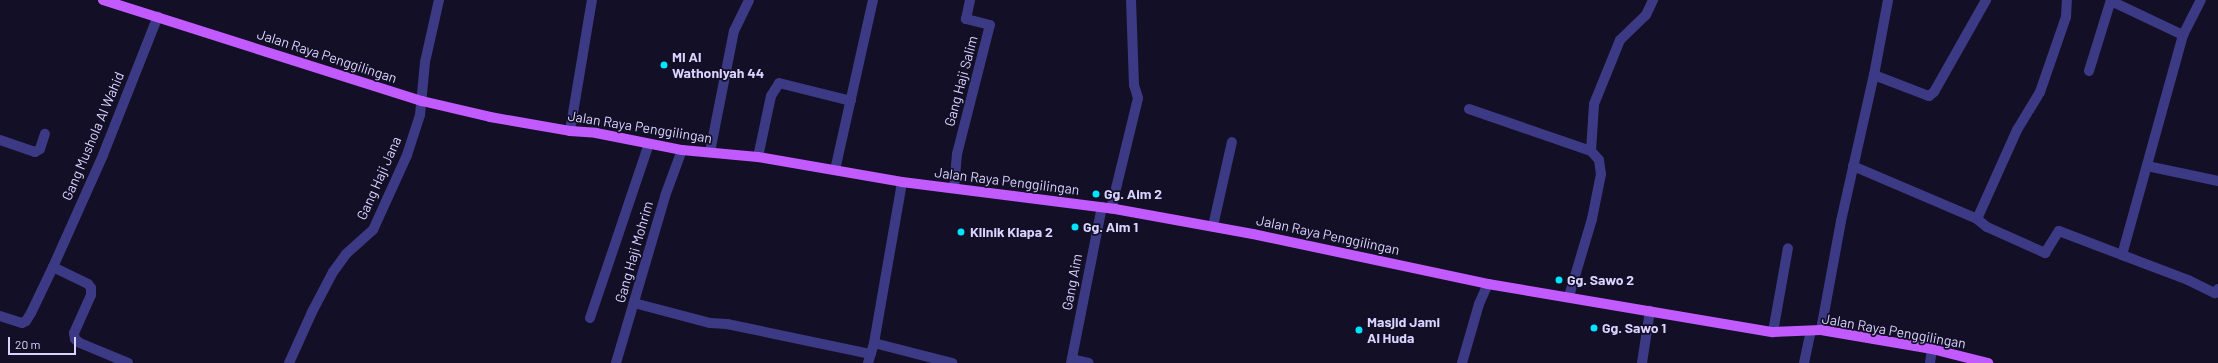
<!DOCTYPE html>
<html>
<head>
<meta charset="utf-8">
<style>
	body { margin:0 }
	#map { position:relative; width:2218px; height:363px; overflow:hidden; background:#130f26; font-family:Barlow,sans-serif }
	div>[style] { position:absolute }
	.minor>* { height:10px; margin:-5px; padding:0 5px; transform-origin:5px; border-radius:5px; background:#3d3a85 }
	.major>* { height:10px; margin:-5px; padding:0 5px; transform-origin:5px; border-radius:5px; background:#c25bff }
	.dots>* { width:11px; height:11px; translate:-50% -50%; box-sizing:border-box; border:2px solid #130f26; border-radius:50% }
	span { translate:-50% -50%; white-space:nowrap; text-align:center; line-height:1.15; -webkit-text-stroke:3.5px #130f26; paint-order:stroke }
	.street-label { font-size:14px; color:#d9d4ff }
	.poi-label { font-size:14px; color:#d9d4ff; font-weight:700 }
	.left { translate:0 -50%; text-align:left }
	.scale { position:absolute; left:8px; top:337px; width:68px; height:18px; box-sizing:border-box; border:2px solid #d9d4ff; border-top:0; padding-left:5px; font-size:12px; line-height:14px; white-space:nowrap; color:#d9d4ff; -webkit-text-stroke:3px #130f26; paint-order:stroke }
</style>
</head>
<body>
<div id="map">
	<div class="minor">
		<div style="left:2111px;top:1px;width:80px;rotate:25.3deg"></div>
		<div style="left:2089px;top:71px;width:74px;rotate:-72.8deg"></div>
		<div style="left:1874px;top:75px;width:59px;rotate:20.9deg"></div>
		<div style="left:1929px;top:96px;width:6px;rotate:-39deg"></div>
		<div style="left:1934px;top:92px;width:106px;rotate:-60.5deg"></div>
		<div style="left:1469px;top:109px;width:129px;rotate:19deg"></div>
		<div style="left:1591px;top:151px;width:12px;rotate:48deg"></div>
		<div style="left:1599px;top:160px;width:14px;rotate:82deg"></div>
		<div style="left:1601px;top:174px;width:46px;rotate:101.3deg"></div>
		<div style="left:1592px;top:219px;width:80px;rotate:106.6deg"></div>
		<div style="left:570px;top:131px;width:133px;rotate:-80.5deg"></div>
		<div style="left:0;top:140px;width:37px;rotate:19deg"></div>
		<div style="left:35px;top:152px;width:6px;rotate:-31deg"></div>
		<div style="left:40px;top:149px;width:16px;rotate:-72deg"></div>
		<div style="left:1591px;top:151px;width:47px;rotate:-86.3deg"></div>
		<div style="left:1594px;top:104px;width:69px;rotate:-67.9deg"></div>
		<div style="left:1620px;top:40px;width:36px;rotate:-44deg"></div>
		<div style="left:1646px;top:15px;width:17px;rotate:-65deg"></div>
		<div style="left:710px;top:152px;width:123px;rotate:-78.8deg"></div>
		<div style="left:734px;top:31px;width:34px;rotate:-64deg"></div>
		<div style="left:758px;top:157px;width:62px;rotate:-78deg"></div>
		<div style="left:771px;top:96px;width:15px;rotate:-58deg"></div>
		<div style="left:779px;top:83px;width:74px;rotate:14deg"></div>
		<div style="left:1853px;top:166px;width:135px;rotate:23.1deg"></div>
		<div style="left:1977px;top:219px;width:13px;rotate:39deg"></div>
		<div style="left:1987px;top:227px;width:64px;rotate:24.1deg"></div>
		<div style="left:2045px;top:253px;width:26px;rotate:-58deg"></div>
		<div style="left:2059px;top:231px;width:67px;rotate:20.9deg"></div>
		<div style="left:2122px;top:255px;width:228px;rotate:-74.5deg"></div>
		<div style="left:2183px;top:35px;width:39px;rotate:-63deg"></div>
		<div style="left:2147px;top:166px;width:73px;rotate:11.9deg"></div>
		<div style="left:835px;top:170px;width:174px;rotate:-77.4deg"></div>
		<div style="left:954px;top:188px;width:34px;rotate:-85deg"></div>
		<div style="left:957px;top:154px;width:133px;rotate:-75.7deg"></div>
		<div style="left:990px;top:25px;width:25px;rotate:-166deg"></div>
		<div style="left:966px;top:19px;width:19px;rotate:-78deg"></div>
		<div style="left:1111px;top:209px;width:114px;rotate:-76.3deg"></div>
		<div style="left:1138px;top:98px;width:14px;rotate:-107deg"></div>
		<div style="left:1134px;top:85px;width:85px;rotate:-92deg"></div>
		<div style="left:1977px;top:219px;width:98px;rotate:-65.8deg"></div>
		<div style="left:2017px;top:130px;width:44px;rotate:-58.8deg"></div>
		<div style="left:2040px;top:92px;width:79px;rotate:-70.9deg"></div>
		<div style="left:2066px;top:17px;width:17px;rotate:-87deg"></div>
		<div style="left:1213px;top:226px;width:86px;rotate:-77.3deg"></div>
		<div style="left:2122px;top:255px;width:71px;rotate:20.7deg"></div>
		<div style="left:2188px;top:280px;width:30px;rotate:26deg"></div>
		<div style="left:2215px;top:293px;width:5px;rotate:-53deg"></div>
		<div style="left:53px;top:267px;width:39px;rotate:26deg"></div>
		<div style="left:88px;top:284px;width:5px;rotate:53deg"></div>
		<div style="left:91px;top:288px;width:7px;rotate:90deg"></div>
		<div style="left:91px;top:295px;width:42px;rotate:114.1deg"></div>
		<div style="left:74px;top:333px;width:6px;rotate:81deg"></div>
		<div style="left:75px;top:339px;width:6px;rotate:39deg"></div>
		<div style="left:80px;top:343px;width:52px;rotate:22.6deg"></div>
		<div style="left:634px;top:303px;width:79px;rotate:14.7deg"></div>
		<div style="left:710px;top:323px;width:17px;rotate:3deg"></div>
		<div style="left:727px;top:324px;width:147px;rotate:11.8deg"></div>
		<div style="left:0;top:316px;width:23px;rotate:18deg"></div>
		<div style="left:22px;top:323px;width:4px;rotate:-27deg"></div>
		<div style="left:26px;top:321px;width:9px;rotate:-58deg"></div>
		<div style="left:31px;top:313px;width:51px;rotate:-64.4deg"></div>
		<div style="left:53px;top:267px;width:123px;rotate:-65.9deg"></div>
		<div style="left:103px;top:155px;width:149px;rotate:-68.4deg"></div>
		<div style="left:590px;top:318px;width:184px;rotate:-71.3deg"></div>
		<div style="left:1821px;top:330px;width:111px;rotate:-79.6deg"></div>
		<div style="left:1841px;top:221px;width:150px;rotate:-77.3deg"></div>
		<div style="left:1874px;top:75px;width:76px;rotate:-79.4deg"></div>
		<div style="left:1773px;top:332px;width:85px;rotate:-79.9deg"></div>
		<div style="left:874px;top:343px;width:81px;rotate:14.4deg"></div>
		<div style="left:1072px;top:359px;width:17px;rotate:13deg"></div>
		<div style="left:289px;top:363px;width:56px;rotate:-65.7deg"></div>
		<div style="left:312px;top:312px;width:45px;rotate:-62.3deg"></div>
		<div style="left:333px;top:272px;width:22px;rotate:-54deg"></div>
		<div style="left:346px;top:254px;width:36px;rotate:-42deg"></div>
		<div style="left:373px;top:230px;width:82px;rotate:-65.6deg"></div>
		<div style="left:407px;top:155px;width:42px;rotate:-72deg"></div>
		<div style="left:420px;top:115px;width:53px;rotate:-84.6deg"></div>
		<div style="left:425px;top:62px;width:64px;rotate:-77.3deg"></div>
		<div style="left:616px;top:363px;width:174px;rotate:-73.6deg"></div>
		<div style="left:665px;top:196px;width:49px;rotate:-69.7deg"></div>
		<div style="left:868px;top:363px;width:21px;rotate:-73deg"></div>
		<div style="left:874px;top:343px;width:163px;rotate:-80.1deg"></div>
		<div style="left:1071px;top:363px;width:159px;rotate:-78.8deg"></div>
		<div style="left:1462px;top:363px;width:61px;rotate:-73.9deg"></div>
		<div style="left:1479px;top:304px;width:22px;rotate:-66deg"></div>
		<div style="left:1642px;top:363px;width:53px;rotate:-81.3deg"></div>
		<div style="left:1804px;top:363px;width:33px;rotate:-78deg"></div>
		<div style="left:1930px;top:363px;width:14px;rotate:-82deg"></div>
	</div>
	<div class="major">
		<div style="left:103px;top:0;width:335px;rotate:17.6deg"></div>
		<div style="left:422px;top:101px;width:70px;rotate:13.2deg"></div>
		<div style="left:490px;top:117px;width:81px;rotate:9.9deg"></div>
		<div style="left:570px;top:131px;width:26px;rotate:4deg"></div>
		<div style="left:596px;top:133px;width:88px;rotate:11.2deg"></div>
		<div style="left:682px;top:150px;width:76px;rotate:5.3deg"></div>
		<div style="left:758px;top:157px;width:146px;rotate:9.8deg"></div>
		<div style="left:902px;top:182px;width:215px;rotate:7.2deg"></div>
		<div style="left:1115px;top:209px;width:140px;rotate:10.3deg"></div>
		<div style="left:1253px;top:234px;width:240px;rotate:12deg"></div>
		<div style="left:1488px;top:284px;width:289px;rotate:9.6deg"></div>
		<div style="left:1773px;top:332px;width:48px;rotate:-2.4deg"></div>
		<div style="left:1821px;top:330px;width:113px;rotate:9.7deg"></div>
		<div style="left:1932px;top:349px;width:58px;rotate:14deg"></div>
	</div>
	<div class="dots">
		<div style="left:664px;top:65px;background:#00e5ff"></div>
		<div style="left:1096px;top:194px;background:#00e5ff"></div>
		<div style="left:1075px;top:227px;background:#00e5ff"></div>
		<div style="left:961px;top:232px;background:#00e5ff"></div>
		<div style="left:1559px;top:280px;background:#00e5ff"></div>
		<div style="left:1594px;top:328px;background:#00e5ff"></div>
		<div style="left:1359px;top:330px;background:#00e5ff"></div>
	</div>
	<div class="street-label">
		<span style="left:327px;top:56px;rotate:18deg">Jalan Raya Penggilingan</span>
		<span style="left:961px;top:81px;rotate:-75deg">Gang Haji Salim</span>
		<span style="left:640px;top:127px;rotate:9deg">Jalan Raya Penggilingan</span>
		<span style="left:93px;top:136px;rotate:-67deg">Gang Mushola Al Wahid</span>
		<span style="left:379px;top:178px;rotate:-66deg">Gang Haji Jana</span>
		<span style="left:1007px;top:181px;rotate:7deg">Jalan Raya Penggilingan</span>
		<span style="left:1328px;top:235px;rotate:12deg">Jalan Raya Penggilingan</span>
		<span style="left:634px;top:252px;rotate:-74deg">Gang Haji Mohrim</span>
		<span style="left:1072px;top:282px;rotate:-79deg">Gang Aim</span>
		<span style="left:1894px;top:331px;rotate:10deg">Jalan Raya Penggilingan</span>
	</div>
	<div class="poi-label">
		<span class="left" style="left:672px;top:65px">MI Al<br>Wathoniyah 44</span>
		<span class="left" style="left:1104px;top:194px">Gg. Aim 2</span>
		<span class="left" style="left:1083px;top:227px">Gg. Aim 1</span>
		<span class="left" style="left:970px;top:232px">Klinik Klapa 2</span>
		<span class="left" style="left:1567px;top:280px">Gg. Sawo 2</span>
		<span class="left" style="left:1367px;top:330px">Masjid Jami<br>Al Huda</span>
		<span class="left" style="left:1602px;top:328px">Gg. Sawo 1</span>
	</div>
	<div class="scale">20 m</div>
</div>
</body>
</html>
